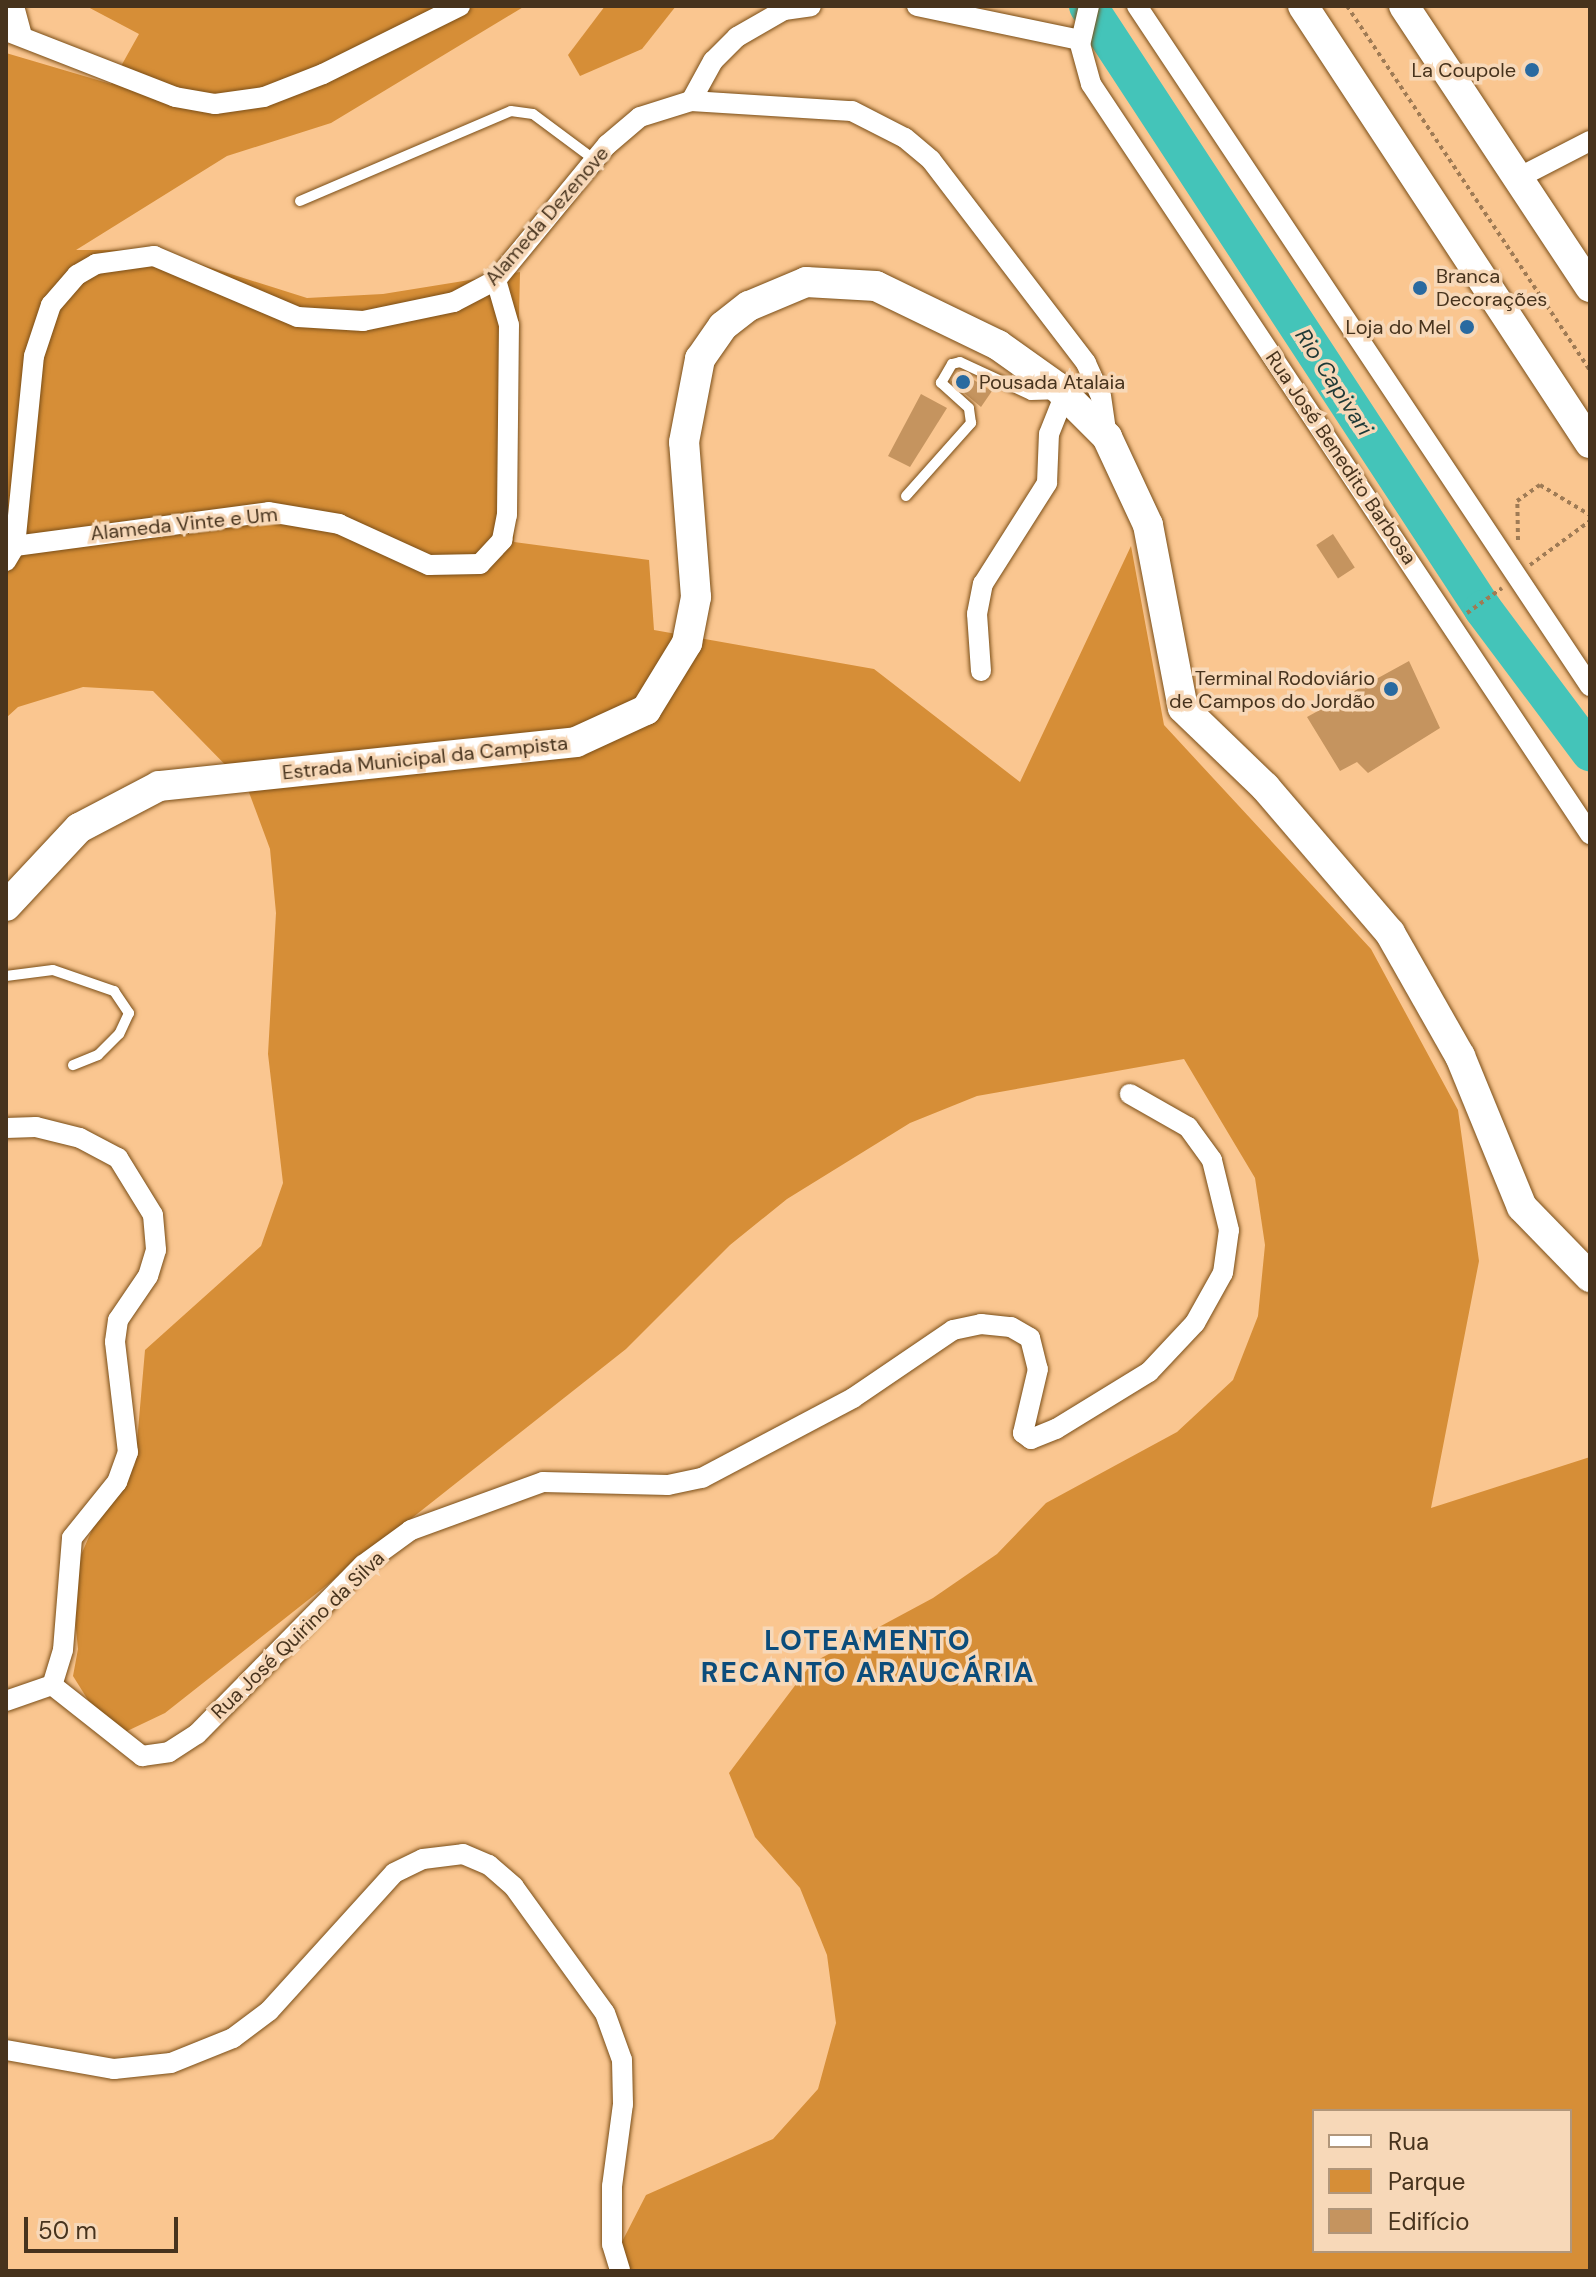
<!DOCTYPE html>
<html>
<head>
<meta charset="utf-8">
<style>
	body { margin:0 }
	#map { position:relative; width:1596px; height:2277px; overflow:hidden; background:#fac690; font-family:"DM Sans",sans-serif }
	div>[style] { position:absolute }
	.green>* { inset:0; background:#d68e37 }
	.river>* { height:38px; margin:-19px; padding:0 19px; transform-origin:19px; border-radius:19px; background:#44c4b9 }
	.building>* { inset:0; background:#c5945f; transform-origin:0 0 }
	.path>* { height:4px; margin-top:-2px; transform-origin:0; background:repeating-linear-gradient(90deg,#9f7b55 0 4px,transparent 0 8px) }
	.roads { filter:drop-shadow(0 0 2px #7a4e17) drop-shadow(0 0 2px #7a4e17) }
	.lane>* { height:10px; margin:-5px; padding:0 5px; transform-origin:5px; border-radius:5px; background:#fff }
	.street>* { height:20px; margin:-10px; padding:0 10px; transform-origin:10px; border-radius:10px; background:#fff }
	.secondary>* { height:30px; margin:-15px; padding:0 15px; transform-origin:15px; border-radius:15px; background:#fff }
	.dots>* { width:22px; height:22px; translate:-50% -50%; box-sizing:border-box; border:4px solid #f7d8b8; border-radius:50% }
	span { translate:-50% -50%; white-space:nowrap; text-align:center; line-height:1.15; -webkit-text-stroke:7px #f7d8b8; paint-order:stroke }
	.poi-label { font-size:20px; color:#47331d }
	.right { translate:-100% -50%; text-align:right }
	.left { translate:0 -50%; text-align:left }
	.street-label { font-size:20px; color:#47331d }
	.water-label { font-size:22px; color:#1e3936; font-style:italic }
	.district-label { font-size:28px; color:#0b4c7b; font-weight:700; letter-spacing:2px }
	.frame { position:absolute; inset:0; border:8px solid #47331d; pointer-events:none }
	.legend { position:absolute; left:1312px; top:2109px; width:260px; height:144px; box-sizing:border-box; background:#f7d8b8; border:2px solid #b1967a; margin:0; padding:10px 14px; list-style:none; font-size:24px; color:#47331d }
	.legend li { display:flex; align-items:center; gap:16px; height:40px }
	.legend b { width:40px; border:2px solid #b1967a }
	.scale { position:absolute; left:24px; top:2217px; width:154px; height:36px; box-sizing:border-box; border:4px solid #47331d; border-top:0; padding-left:10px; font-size:24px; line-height:28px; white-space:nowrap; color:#47331d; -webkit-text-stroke:6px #f7d8b8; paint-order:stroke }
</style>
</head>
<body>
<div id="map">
	<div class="green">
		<div style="clip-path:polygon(evenodd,86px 6px,525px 6px,331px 123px,227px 156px,76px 250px,155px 250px,307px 298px,383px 294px,520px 272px,514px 542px,649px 560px,654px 630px,874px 669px,1020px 782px,1131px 546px,1164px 725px,1371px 949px,1458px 1110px,1479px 1261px,1431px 1508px,1590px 1457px,1590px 2271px,607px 2271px,646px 2195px,773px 2139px,818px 2089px,836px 2023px,827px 1955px,800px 1888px,755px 1837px,729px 1773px,812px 1663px,933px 1598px,997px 1554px,1046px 1503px,1177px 1432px,1233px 1380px,1258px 1316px,1265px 1245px,1255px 1178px,1184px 1059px,977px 1096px,910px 1123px,787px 1199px,730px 1245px,626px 1349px,165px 1713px,123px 1733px,88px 1700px,73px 1676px,78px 1649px,71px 1578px,98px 1516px,135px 1465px,145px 1350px,261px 1246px,283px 1183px,268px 1054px,276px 913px,270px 849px,247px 787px,153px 691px,83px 687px,18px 707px,6px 718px,6px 53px,111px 84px,139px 34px,86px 6px,1314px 2111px,1570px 2111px,1570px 2251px,1314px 2251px,1314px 2111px)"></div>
		<div style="clip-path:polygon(605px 6px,676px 6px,642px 49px,580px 76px,568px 55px)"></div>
	</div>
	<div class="river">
		<div style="left:1088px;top:6px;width:721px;rotate:56.77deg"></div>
		<div style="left:1483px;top:609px;width:179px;rotate:53.2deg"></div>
	</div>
	<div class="building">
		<div style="clip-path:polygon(959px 371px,992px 391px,981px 407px,951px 382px)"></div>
		<div style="clip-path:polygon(921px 394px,947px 408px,910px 467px,888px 456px)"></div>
		<div style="left:1333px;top:534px;width:40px;height:20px;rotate:57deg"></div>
		<div style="clip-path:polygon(1409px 661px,1440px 728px,1368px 773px,1357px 762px,1340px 771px,1307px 717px)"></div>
	</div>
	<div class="path">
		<div style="left:1347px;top:6px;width:438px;rotate:56.3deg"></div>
		<div style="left:1518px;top:540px;width:39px;rotate:-91deg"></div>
		<div style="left:1517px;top:501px;width:28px;rotate:-35deg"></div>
		<div style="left:1540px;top:485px;width:58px;rotate:31deg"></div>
		<div style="left:1530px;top:565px;width:74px;rotate:-36.3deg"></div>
		<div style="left:1467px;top:613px;width:43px;rotate:-35.5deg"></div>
	</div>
	<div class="roads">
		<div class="lane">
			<div style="left:300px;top:201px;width:229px;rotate:-23.1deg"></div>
			<div style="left:511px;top:111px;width:22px;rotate:8deg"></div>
			<div style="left:533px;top:114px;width:77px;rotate:36.6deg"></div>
			<div style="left:906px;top:496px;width:98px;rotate:-48.3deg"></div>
			<div style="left:971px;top:423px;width:15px;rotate:-98deg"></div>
			<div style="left:969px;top:408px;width:38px;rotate:-138deg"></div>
			<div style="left:941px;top:383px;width:22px;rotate:-60deg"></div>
			<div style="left:952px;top:364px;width:8px;rotate:-14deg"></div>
			<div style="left:960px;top:362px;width:78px;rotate:24.9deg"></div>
			<div style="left:1031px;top:395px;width:24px;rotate:-2deg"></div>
			<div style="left:6px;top:976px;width:47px;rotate:-7.3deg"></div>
			<div style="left:53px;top:970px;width:65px;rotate:19deg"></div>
			<div style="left:114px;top:991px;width:27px;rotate:56deg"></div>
			<div style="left:129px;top:1013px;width:23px;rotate:115deg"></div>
			<div style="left:119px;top:1034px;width:30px;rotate:135deg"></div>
			<div style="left:98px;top:1055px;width:27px;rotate:158deg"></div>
		</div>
		<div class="street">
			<div style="left:14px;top:6px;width:27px;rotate:75deg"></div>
			<div style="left:917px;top:6px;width:167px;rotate:11.8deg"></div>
			<div style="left:1089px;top:6px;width:39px;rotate:103deg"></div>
			<div style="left:1080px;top:44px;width:41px;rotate:74.6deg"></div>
			<div style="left:1091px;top:84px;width:901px;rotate:56.36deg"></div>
			<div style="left:1137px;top:6px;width:817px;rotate:56.33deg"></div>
			<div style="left:6px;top:31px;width:181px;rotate:21.3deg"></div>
			<div style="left:175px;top:97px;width:41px;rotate:9.9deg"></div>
			<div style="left:215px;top:104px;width:49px;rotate:-8.1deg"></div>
			<div style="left:264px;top:97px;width:63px;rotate:-21.3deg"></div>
			<div style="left:323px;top:74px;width:153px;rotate:-26.4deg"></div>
			<div style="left:691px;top:101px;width:46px;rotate:-61.2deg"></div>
			<div style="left:713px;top:61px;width:34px;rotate:-45deg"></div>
			<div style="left:737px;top:37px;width:54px;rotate:-29.9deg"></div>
			<div style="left:784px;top:10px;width:27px;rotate:-8deg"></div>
			<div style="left:1518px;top:178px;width:81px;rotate:-27.2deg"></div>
			<div style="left:15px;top:546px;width:256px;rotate:-7.6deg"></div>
			<div style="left:269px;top:512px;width:71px;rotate:9.7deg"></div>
			<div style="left:339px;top:524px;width:99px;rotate:24.5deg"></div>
			<div style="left:429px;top:565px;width:51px;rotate:-1.1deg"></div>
			<div style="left:480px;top:564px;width:33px;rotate:-47deg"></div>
			<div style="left:502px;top:540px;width:25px;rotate:-79deg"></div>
			<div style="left:507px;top:515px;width:190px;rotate:-89.4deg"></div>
			<div style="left:509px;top:325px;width:47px;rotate:-106.1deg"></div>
			<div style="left:6px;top:561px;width:17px;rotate:-59deg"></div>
			<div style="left:15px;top:546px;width:191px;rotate:-84.3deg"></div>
			<div style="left:34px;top:356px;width:54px;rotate:-71.6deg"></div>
			<div style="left:51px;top:305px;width:40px;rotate:-49deg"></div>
			<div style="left:77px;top:275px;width:22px;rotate:-30deg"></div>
			<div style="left:96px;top:264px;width:59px;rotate:-7.9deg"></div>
			<div style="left:154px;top:256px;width:156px;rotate:23deg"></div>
			<div style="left:298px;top:317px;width:65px;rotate:3.5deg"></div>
			<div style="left:363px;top:321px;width:93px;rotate:-11.8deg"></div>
			<div style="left:454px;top:302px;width:47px;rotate:-27.6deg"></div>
			<div style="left:496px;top:280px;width:175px;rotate:-50.6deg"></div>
			<div style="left:607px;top:145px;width:43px;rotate:-40.3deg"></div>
			<div style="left:640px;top:117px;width:53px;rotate:-17.4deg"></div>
			<div style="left:691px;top:101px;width:161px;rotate:3.6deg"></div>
			<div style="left:852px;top:111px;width:59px;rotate:27deg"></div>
			<div style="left:905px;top:138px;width:34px;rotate:40deg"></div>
			<div style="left:931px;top:160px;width:255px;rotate:52.6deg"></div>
			<div style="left:1086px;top:363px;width:36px;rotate:66deg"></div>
			<div style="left:1101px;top:396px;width:41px;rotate:81.7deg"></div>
			<div style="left:981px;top:671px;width:57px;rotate:-94deg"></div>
			<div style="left:977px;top:614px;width:31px;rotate:-79deg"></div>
			<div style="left:983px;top:584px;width:120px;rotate:-57.6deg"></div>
			<div style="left:1047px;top:483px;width:49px;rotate:-87.7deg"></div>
			<div style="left:1049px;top:434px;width:43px;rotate:-68.2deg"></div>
			<div style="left:6px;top:1128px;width:30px;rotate:-2deg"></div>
			<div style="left:36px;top:1127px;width:45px;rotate:14deg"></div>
			<div style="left:80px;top:1138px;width:43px;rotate:27.8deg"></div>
			<div style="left:118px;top:1158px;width:67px;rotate:58.4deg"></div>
			<div style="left:153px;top:1215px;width:35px;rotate:85deg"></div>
			<div style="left:156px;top:1250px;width:27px;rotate:107deg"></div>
			<div style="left:148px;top:1276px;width:53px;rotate:124.3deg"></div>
			<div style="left:118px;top:1320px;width:22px;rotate:98deg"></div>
			<div style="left:115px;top:1342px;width:111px;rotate:83.3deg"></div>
			<div style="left:128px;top:1452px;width:32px;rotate:110deg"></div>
			<div style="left:117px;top:1482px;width:72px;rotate:128.8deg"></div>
			<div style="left:72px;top:1538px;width:112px;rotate:94.6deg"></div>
			<div style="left:63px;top:1650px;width:37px;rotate:107deg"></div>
			<div style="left:52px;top:1685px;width:115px;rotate:38.3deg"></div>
			<div style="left:142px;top:1756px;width:27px;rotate:-8deg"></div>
			<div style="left:169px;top:1752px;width:33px;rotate:-33deg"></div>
			<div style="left:197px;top:1734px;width:237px;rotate:-45.5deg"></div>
			<div style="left:363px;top:1565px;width:59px;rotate:-36.1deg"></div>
			<div style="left:411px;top:1530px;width:140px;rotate:-20deg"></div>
			<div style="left:543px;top:1482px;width:125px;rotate:1.4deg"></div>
			<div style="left:668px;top:1485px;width:35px;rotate:-12deg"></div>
			<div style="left:702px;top:1478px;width:171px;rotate:-27.9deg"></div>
			<div style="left:853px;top:1398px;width:121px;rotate:-34.2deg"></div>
			<div style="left:953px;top:1330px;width:29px;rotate:-12deg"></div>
			<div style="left:981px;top:1324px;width:30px;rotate:6deg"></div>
			<div style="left:1011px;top:1327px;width:22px;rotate:30deg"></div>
			<div style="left:1030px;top:1338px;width:32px;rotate:76deg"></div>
			<div style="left:1038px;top:1369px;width:66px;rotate:103.2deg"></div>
			<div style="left:1023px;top:1433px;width:10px;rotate:37deg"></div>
			<div style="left:1031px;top:1439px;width:27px;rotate:-22deg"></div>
			<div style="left:1056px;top:1429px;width:109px;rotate:-31.5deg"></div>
			<div style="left:1149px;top:1372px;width:67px;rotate:-46.8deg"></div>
			<div style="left:1195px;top:1323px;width:57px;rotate:-60.8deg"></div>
			<div style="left:1223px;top:1273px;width:43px;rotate:-82.1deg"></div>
			<div style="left:1229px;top:1230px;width:72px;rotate:-103.7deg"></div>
			<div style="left:1212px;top:1160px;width:41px;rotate:-126deg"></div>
			<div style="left:1188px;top:1127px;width:67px;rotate:-150.4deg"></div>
			<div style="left:6px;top:1701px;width:49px;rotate:-19.2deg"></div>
			<div style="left:6px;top:2050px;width:110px;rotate:10deg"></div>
			<div style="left:114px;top:2069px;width:57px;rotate:-6deg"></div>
			<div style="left:171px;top:2063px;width:67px;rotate:-22deg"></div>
			<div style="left:233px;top:2038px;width:45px;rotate:-36.9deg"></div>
			<div style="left:269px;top:2011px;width:186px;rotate:-47.8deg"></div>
			<div style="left:394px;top:1873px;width:32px;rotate:-26deg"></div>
			<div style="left:423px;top:1859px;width:40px;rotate:-7.1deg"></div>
			<div style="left:463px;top:1854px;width:28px;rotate:23deg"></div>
			<div style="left:489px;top:1865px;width:33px;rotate:41deg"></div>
			<div style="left:514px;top:1887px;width:155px;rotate:54.2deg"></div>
			<div style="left:605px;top:2013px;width:50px;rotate:70.1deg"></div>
			<div style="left:622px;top:2060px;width:44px;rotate:88.7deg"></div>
			<div style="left:623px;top:2104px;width:83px;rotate:97.6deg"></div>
			<div style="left:612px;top:2186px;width:58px;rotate:90deg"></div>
			<div style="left:612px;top:2244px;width:28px;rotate:73deg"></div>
		</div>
		<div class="secondary">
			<div style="left:1303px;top:6px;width:523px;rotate:56.71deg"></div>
			<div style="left:1404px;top:6px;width:337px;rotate:56.5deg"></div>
			<div style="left:6px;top:906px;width:107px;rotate:-46.9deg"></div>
			<div style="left:79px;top:828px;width:90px;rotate:-27.7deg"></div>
			<div style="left:159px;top:786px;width:419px;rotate:-6deg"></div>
			<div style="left:576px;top:742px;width:77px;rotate:-24.6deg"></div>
			<div style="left:646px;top:710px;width:79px;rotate:-58.5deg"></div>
			<div style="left:687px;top:643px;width:47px;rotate:-78.9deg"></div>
			<div style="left:696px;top:597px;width:155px;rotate:-94.4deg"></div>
			<div style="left:684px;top:442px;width:85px;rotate:-79.1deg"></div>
			<div style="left:700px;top:359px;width:40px;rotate:-55.1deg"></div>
			<div style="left:723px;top:326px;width:33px;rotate:-38deg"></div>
			<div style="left:749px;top:306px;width:62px;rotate:-22.8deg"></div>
			<div style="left:806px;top:282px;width:70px;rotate:3.3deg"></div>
			<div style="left:876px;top:286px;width:136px;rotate:25.8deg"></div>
			<div style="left:998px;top:345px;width:72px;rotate:35.4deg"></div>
			<div style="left:1057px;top:387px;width:71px;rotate:45deg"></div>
			<div style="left:1107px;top:437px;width:97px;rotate:65deg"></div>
			<div style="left:1148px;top:525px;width:186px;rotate:79.2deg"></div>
			<div style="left:1183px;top:708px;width:114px;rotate:43.9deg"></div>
			<div style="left:1265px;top:787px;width:192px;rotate:49.4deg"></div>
			<div style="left:1390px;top:933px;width:142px;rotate:60.4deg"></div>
			<div style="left:1460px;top:1056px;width:163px;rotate:67.7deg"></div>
			<div style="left:1522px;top:1207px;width:98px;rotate:45.8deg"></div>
		</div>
	</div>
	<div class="dots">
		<div style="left:1532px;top:70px;background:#296aa0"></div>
		<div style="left:1420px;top:288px;background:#296aa0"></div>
		<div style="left:1467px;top:327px;background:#296aa0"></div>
		<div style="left:963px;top:382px;background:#296aa0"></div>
		<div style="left:1391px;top:689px;background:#296aa0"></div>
	</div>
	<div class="poi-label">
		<span class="right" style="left:1516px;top:70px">La Coupole</span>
		<span class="left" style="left:1436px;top:288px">Branca<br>Decorações</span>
		<span class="right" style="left:1451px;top:327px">Loja do Mel</span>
		<span class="left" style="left:979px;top:382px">Pousada Atalaia</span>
		<span class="right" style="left:1375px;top:690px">Terminal Rodoviário<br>de Campos do Jordão</span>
	</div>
	<div class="street-label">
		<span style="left:547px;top:216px;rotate:-49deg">Alameda Dezenove</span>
		<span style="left:1341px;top:458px;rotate:56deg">Rua José Benedito Barbosa</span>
		<span style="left:184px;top:524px;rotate:-6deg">Alameda Vinte e Um</span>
		<span style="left:425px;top:758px;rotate:-6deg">Estrada Municipal da Campista</span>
		<span style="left:298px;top:1635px;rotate:-44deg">Rua José Quirino da Silva</span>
	</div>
	<div class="water-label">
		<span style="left:1334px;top:382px;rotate:57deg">Rio Capivari</span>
	</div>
	<div class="district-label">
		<span style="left:868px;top:1657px">LOTEAMENTO<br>RECANTO ARAUCÁRIA</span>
	</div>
	<div class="frame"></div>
	<ul class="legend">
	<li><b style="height:10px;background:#fff"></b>Rua</li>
	<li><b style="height:22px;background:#d68e37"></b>Parque</li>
	<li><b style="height:22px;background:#c5945f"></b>Edifício</li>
	</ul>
	<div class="scale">50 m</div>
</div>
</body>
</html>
